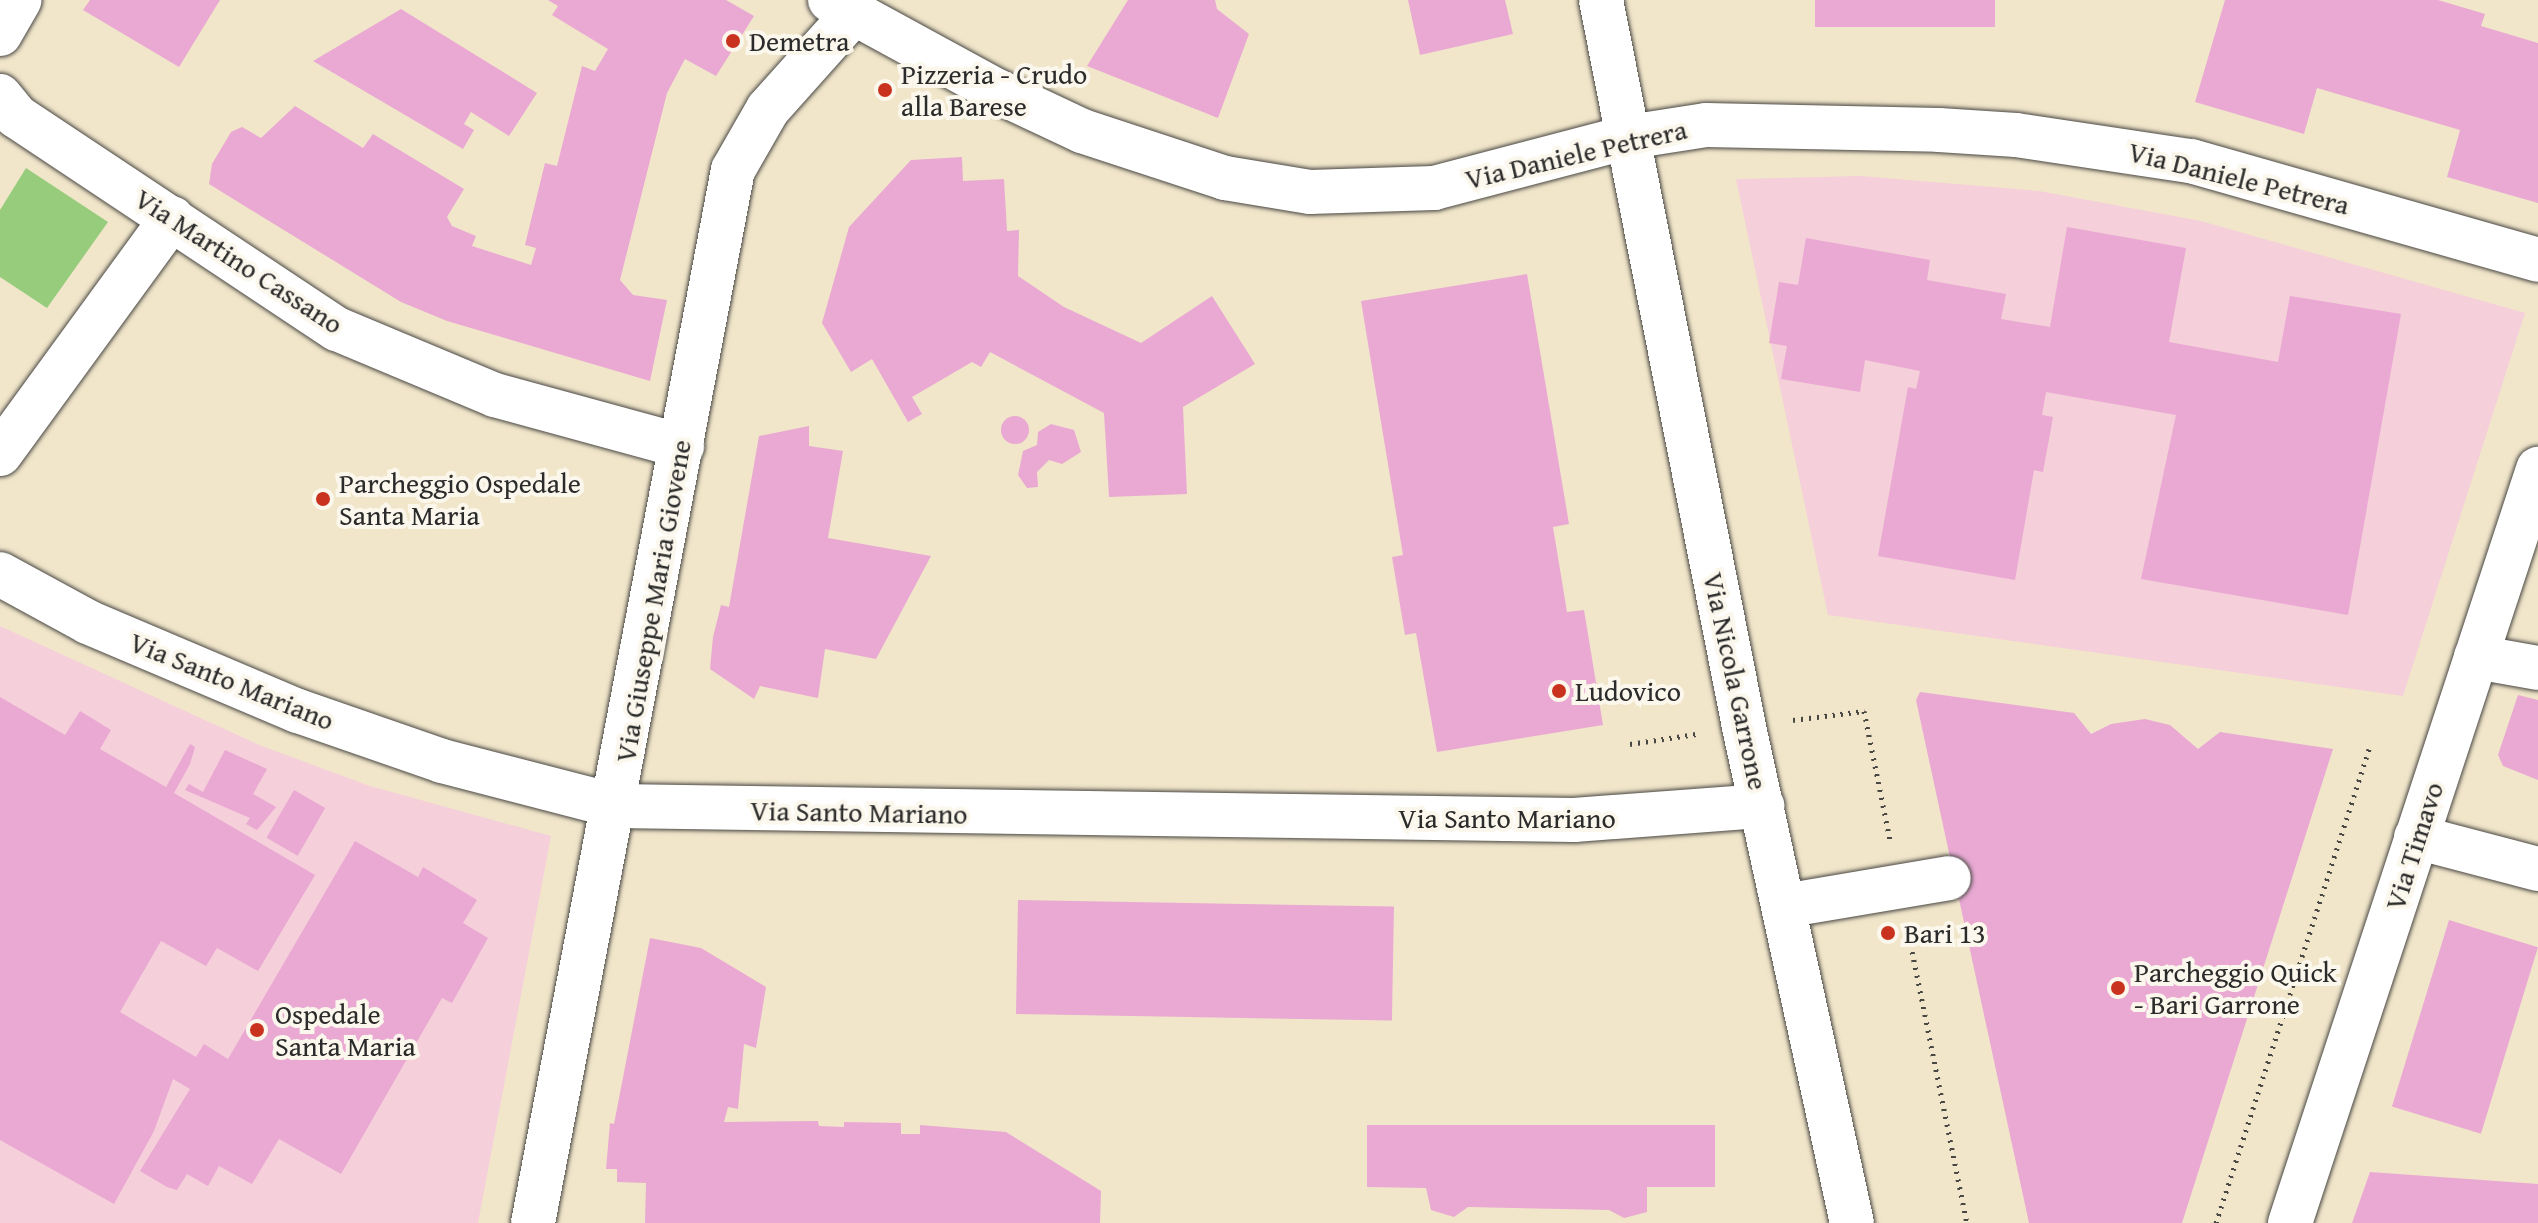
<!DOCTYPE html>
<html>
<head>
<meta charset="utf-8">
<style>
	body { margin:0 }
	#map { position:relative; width:2538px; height:1223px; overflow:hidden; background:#f1e6ca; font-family:"Gentium Book Plus",serif }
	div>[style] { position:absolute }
	.built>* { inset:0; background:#f5cfd9 }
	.green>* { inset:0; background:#97cc7d }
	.building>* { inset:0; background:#e9a9d3; transform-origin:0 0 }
	.round { border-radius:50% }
	.path>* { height:5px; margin-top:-2.5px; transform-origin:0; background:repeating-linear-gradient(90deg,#494743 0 2px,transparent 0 8px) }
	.roads { filter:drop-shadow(0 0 2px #494743) drop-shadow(0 0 2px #494743) }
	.minor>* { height:44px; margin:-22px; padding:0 22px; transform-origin:22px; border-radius:22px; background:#fff }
	.dots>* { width:22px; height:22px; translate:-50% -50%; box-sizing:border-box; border:4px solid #fbf7ec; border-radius:50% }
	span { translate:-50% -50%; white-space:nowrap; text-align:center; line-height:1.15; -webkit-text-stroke:8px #fbf7ec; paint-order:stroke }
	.poi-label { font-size:28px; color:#2b2b2b }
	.left { translate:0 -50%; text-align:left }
	.street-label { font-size:28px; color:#2b2b2b }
</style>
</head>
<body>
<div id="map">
	<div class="built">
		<div style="clip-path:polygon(1861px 176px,2039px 191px,2201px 221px,2525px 313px,2403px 696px,1828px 615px,1736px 179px)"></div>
		<div style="clip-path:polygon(0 626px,259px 745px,370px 786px,551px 836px,478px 1223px,0 1223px)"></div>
	</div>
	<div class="green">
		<div style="clip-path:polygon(26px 168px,108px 222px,47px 308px,0 277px,0 210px)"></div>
	</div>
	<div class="building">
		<div style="clip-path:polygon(90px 0,220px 0,179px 67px,83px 10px)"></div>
		<div style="clip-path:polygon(548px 0,726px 0,754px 16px,716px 76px,685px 59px,667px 93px,620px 280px,633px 295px,667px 300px,650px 381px,447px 321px,401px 302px,209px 184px,212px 164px,231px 132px,242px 127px,261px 138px,295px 106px,363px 148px,373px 134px,464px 189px,447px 217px,452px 226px,476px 236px,472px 246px,531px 265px,536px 248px,525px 245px,545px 163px,557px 166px,582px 66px,595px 71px,608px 49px,552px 15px,558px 6px)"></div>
		<div style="clip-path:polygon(1128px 0,1215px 0,1217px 9px,1249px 34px,1218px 118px,1087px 66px)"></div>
		<div style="clip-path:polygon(1408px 0,1505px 0,1513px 34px,1420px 55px)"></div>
		<div style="left:1815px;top:0;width:180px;height:27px"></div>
		<div style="clip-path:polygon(2225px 0,2438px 0,2485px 14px,2481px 26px,2538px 43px,2538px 203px,2447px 177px,2460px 130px,2317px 88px,2304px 134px,2195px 102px)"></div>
		<div style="clip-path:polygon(401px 9px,537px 93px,509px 136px,471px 112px,464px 124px,474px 130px,463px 149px,313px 61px)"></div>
		<div style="clip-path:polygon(962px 157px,963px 181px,1004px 179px,1007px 231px,1019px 230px,1018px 276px,1064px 307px,1141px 343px,1212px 296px,1255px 364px,1183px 407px,1187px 494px,1109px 497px,1104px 413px,990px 352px,981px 367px,972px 362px,912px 397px,922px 414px,908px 422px,872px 359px,851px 372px,822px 323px,849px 227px,911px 160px)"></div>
		<div style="clip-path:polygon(2067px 227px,2186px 248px,2169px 342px,2278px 362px,2290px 296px,2401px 314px,2348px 615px,2141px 579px,2176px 415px,2046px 392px,2042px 415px,2053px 417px,2043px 472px,2034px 470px,2015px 580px,1878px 556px,1908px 387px,1916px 389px,1920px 371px,1865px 360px,1860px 392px,1781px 379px,1787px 346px,1769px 343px,1779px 282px,1798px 285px,1806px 238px,1930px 260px,1927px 280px,2006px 294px,2001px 319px,2050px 327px)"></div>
		<div style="clip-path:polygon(1527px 274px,1569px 524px,1553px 527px,1567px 612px,1584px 610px,1603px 725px,1437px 752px,1416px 633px,1405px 635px,1392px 557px,1403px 555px,1361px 301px)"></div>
		<div class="round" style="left:1001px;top:416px;width:28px;height:28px"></div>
		<div style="clip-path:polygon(1051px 424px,1074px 430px,1081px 452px,1062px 464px,1049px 460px,1037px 472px,1038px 487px,1027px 488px,1018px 475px,1023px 451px,1037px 445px,1038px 432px)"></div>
		<div style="clip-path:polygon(809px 426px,809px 446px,843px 451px,828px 538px,931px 556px,876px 659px,825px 649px,818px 698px,760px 686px,754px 699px,710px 669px,713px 637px,721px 605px,729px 607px,759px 436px)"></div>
		<div style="clip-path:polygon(1920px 692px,2074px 713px,2091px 734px,2111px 724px,2145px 719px,2170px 725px,2198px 749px,2220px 732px,2333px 749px,2182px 1223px,2029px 1223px,1916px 700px)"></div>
		<div style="clip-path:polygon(2518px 695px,2538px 700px,2538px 780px,2503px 766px,2498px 755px)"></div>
		<div style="clip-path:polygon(0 697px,65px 735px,80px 711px,111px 730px,100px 749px,166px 787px,190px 744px,195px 747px,190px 764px,174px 793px,315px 875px,258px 971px,217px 948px,206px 966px,161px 941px,120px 1012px,196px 1057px,204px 1044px,228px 1059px,355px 841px,418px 877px,423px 867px,477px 900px,463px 923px,488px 938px,452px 1003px,442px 998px,341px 1174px,279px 1139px,252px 1184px,219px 1166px,208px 1186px,187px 1174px,177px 1190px,167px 1187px,140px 1171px,190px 1089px,173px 1079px,154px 1131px,114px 1204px,0 1140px)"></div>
		<div style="clip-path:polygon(225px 750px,267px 769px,253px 794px,276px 807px,257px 830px,246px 824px,250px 818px,185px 790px,189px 784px,203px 792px)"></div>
		<div style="left:294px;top:790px;width:36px;height:55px;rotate:30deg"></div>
		<div style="left:1018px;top:900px;width:376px;height:114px;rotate:1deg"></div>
		<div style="left:2449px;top:920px;width:93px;height:195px;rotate:17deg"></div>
		<div style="clip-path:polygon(650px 938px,701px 948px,766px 987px,756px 1048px,744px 1044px,738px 1109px,728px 1107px,724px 1122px,818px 1121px,819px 1126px,844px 1127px,844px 1122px,901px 1123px,901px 1134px,920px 1134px,920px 1125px,1006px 1132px,1101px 1191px,1100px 1223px,645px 1223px,646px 1183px,617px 1182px,617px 1169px,606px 1169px,610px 1123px,614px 1124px)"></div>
		<div style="clip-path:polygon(1367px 1125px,1715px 1125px,1715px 1187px,1647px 1187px,1647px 1212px,1624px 1218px,1609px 1210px,1468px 1207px,1454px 1217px,1431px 1210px,1426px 1188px,1367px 1187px)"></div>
		<div style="clip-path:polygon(2370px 1172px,2538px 1184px,2538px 1223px,2352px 1223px)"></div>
	</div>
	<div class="path">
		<div style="left:1793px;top:720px;width:72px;rotate:-7.2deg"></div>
		<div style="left:1864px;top:711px;width:132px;rotate:78.6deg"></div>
		<div style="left:1630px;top:744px;width:67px;rotate:-8.6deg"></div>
		<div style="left:1909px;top:936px;width:293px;rotate:78.6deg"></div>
		<div style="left:2216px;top:1223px;width:498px;rotate:-72.1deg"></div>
	</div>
	<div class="roads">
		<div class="minor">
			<div style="left:830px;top:0;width:190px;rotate:28.6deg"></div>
			<div style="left:997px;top:91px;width:94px;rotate:25.2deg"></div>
			<div style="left:1082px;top:131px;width:151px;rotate:18.2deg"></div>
			<div style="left:1225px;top:178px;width:86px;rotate:9.4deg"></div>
			<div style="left:1310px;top:192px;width:124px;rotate:-1.8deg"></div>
			<div style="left:1434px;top:188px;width:202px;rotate:-14.7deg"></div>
			<div style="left:1629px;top:137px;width:78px;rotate:-8.9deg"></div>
			<div style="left:1706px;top:125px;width:233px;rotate:1.2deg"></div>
			<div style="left:1939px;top:130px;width:77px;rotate:3.7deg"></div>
			<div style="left:2016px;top:135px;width:177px;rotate:8.5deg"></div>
			<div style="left:2191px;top:161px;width:361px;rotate:15.9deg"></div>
			<div style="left:1601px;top:0;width:741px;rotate:78.87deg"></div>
			<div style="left:1744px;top:727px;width:508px;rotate:77.72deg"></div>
			<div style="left:0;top:34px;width:39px;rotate:-60deg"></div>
			<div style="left:0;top:96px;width:26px;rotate:51deg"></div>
			<div style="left:16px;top:116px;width:385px;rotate:33.6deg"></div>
			<div style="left:337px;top:329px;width:171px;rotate:22.7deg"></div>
			<div style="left:495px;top:395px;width:194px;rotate:15.3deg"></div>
			<div style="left:0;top:454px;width:292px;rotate:-53.9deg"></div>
			<div style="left:0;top:574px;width:100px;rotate:28.6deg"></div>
			<div style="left:88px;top:622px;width:228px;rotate:23deg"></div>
			<div style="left:298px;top:711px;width:152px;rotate:19.1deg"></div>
			<div style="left:442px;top:761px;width:180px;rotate:14.5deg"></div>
			<div style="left:616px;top:806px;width:958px;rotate:0.84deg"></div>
			<div style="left:1574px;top:820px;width:189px;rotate:-4.3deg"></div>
			<div style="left:2476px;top:657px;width:63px;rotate:10.1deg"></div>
			<div style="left:2416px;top:837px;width:126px;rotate:14.7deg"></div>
			<div style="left:1784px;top:906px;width:167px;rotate:-9.6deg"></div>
			<div style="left:533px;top:1223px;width:1072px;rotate:-79.25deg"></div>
			<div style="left:733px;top:170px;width:70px;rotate:-60.2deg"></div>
			<div style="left:768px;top:109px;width:126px;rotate:-48.2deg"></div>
			<div style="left:2290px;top:1223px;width:794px;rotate:-71.79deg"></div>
		</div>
	</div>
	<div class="dots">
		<div style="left:733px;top:41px;background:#c8321e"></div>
		<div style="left:885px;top:90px;background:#c8321e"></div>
		<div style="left:323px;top:499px;background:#c8321e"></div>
		<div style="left:1559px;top:691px;background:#c8321e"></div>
		<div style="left:1888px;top:933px;background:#c8321e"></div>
		<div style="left:2118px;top:988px;background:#c8321e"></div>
		<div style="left:257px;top:1030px;background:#c8321e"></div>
	</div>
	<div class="poi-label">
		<span class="left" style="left:749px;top:41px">Demetra</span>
		<span class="left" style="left:901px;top:90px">Pizzeria - Crudo<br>alla Barese</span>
		<span class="left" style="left:339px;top:499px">Parcheggio Ospedale<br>Santa Maria</span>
		<span class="left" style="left:1575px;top:691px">Ludovico</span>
		<span class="left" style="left:1904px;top:933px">Bari 13</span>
		<span class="left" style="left:2134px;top:988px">Parcheggio Quick<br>- Bari Garrone</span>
		<span class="left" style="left:275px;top:1030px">Ospedale<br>Santa Maria</span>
	</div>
	<div class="street-label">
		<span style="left:1576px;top:154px;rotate:-13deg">Via Daniele Petrera</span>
		<span style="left:2239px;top:178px;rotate:14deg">Via Daniele Petrera</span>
		<span style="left:239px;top:261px;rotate:33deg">Via Martino Cassano</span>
		<span style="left:653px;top:601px;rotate:-80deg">Via Giuseppe Maria Giovene</span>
		<span style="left:232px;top:681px;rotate:22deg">Via Santo Mariano</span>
		<span style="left:1736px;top:681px;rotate:78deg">Via Nicola Garrone</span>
		<span style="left:859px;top:812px;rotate:1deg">Via Santo Mariano</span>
		<span style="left:1507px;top:818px">Via Santo Mariano</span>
		<span style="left:2414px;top:846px;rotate:-72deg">Via Timavo</span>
	</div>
</div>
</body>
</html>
